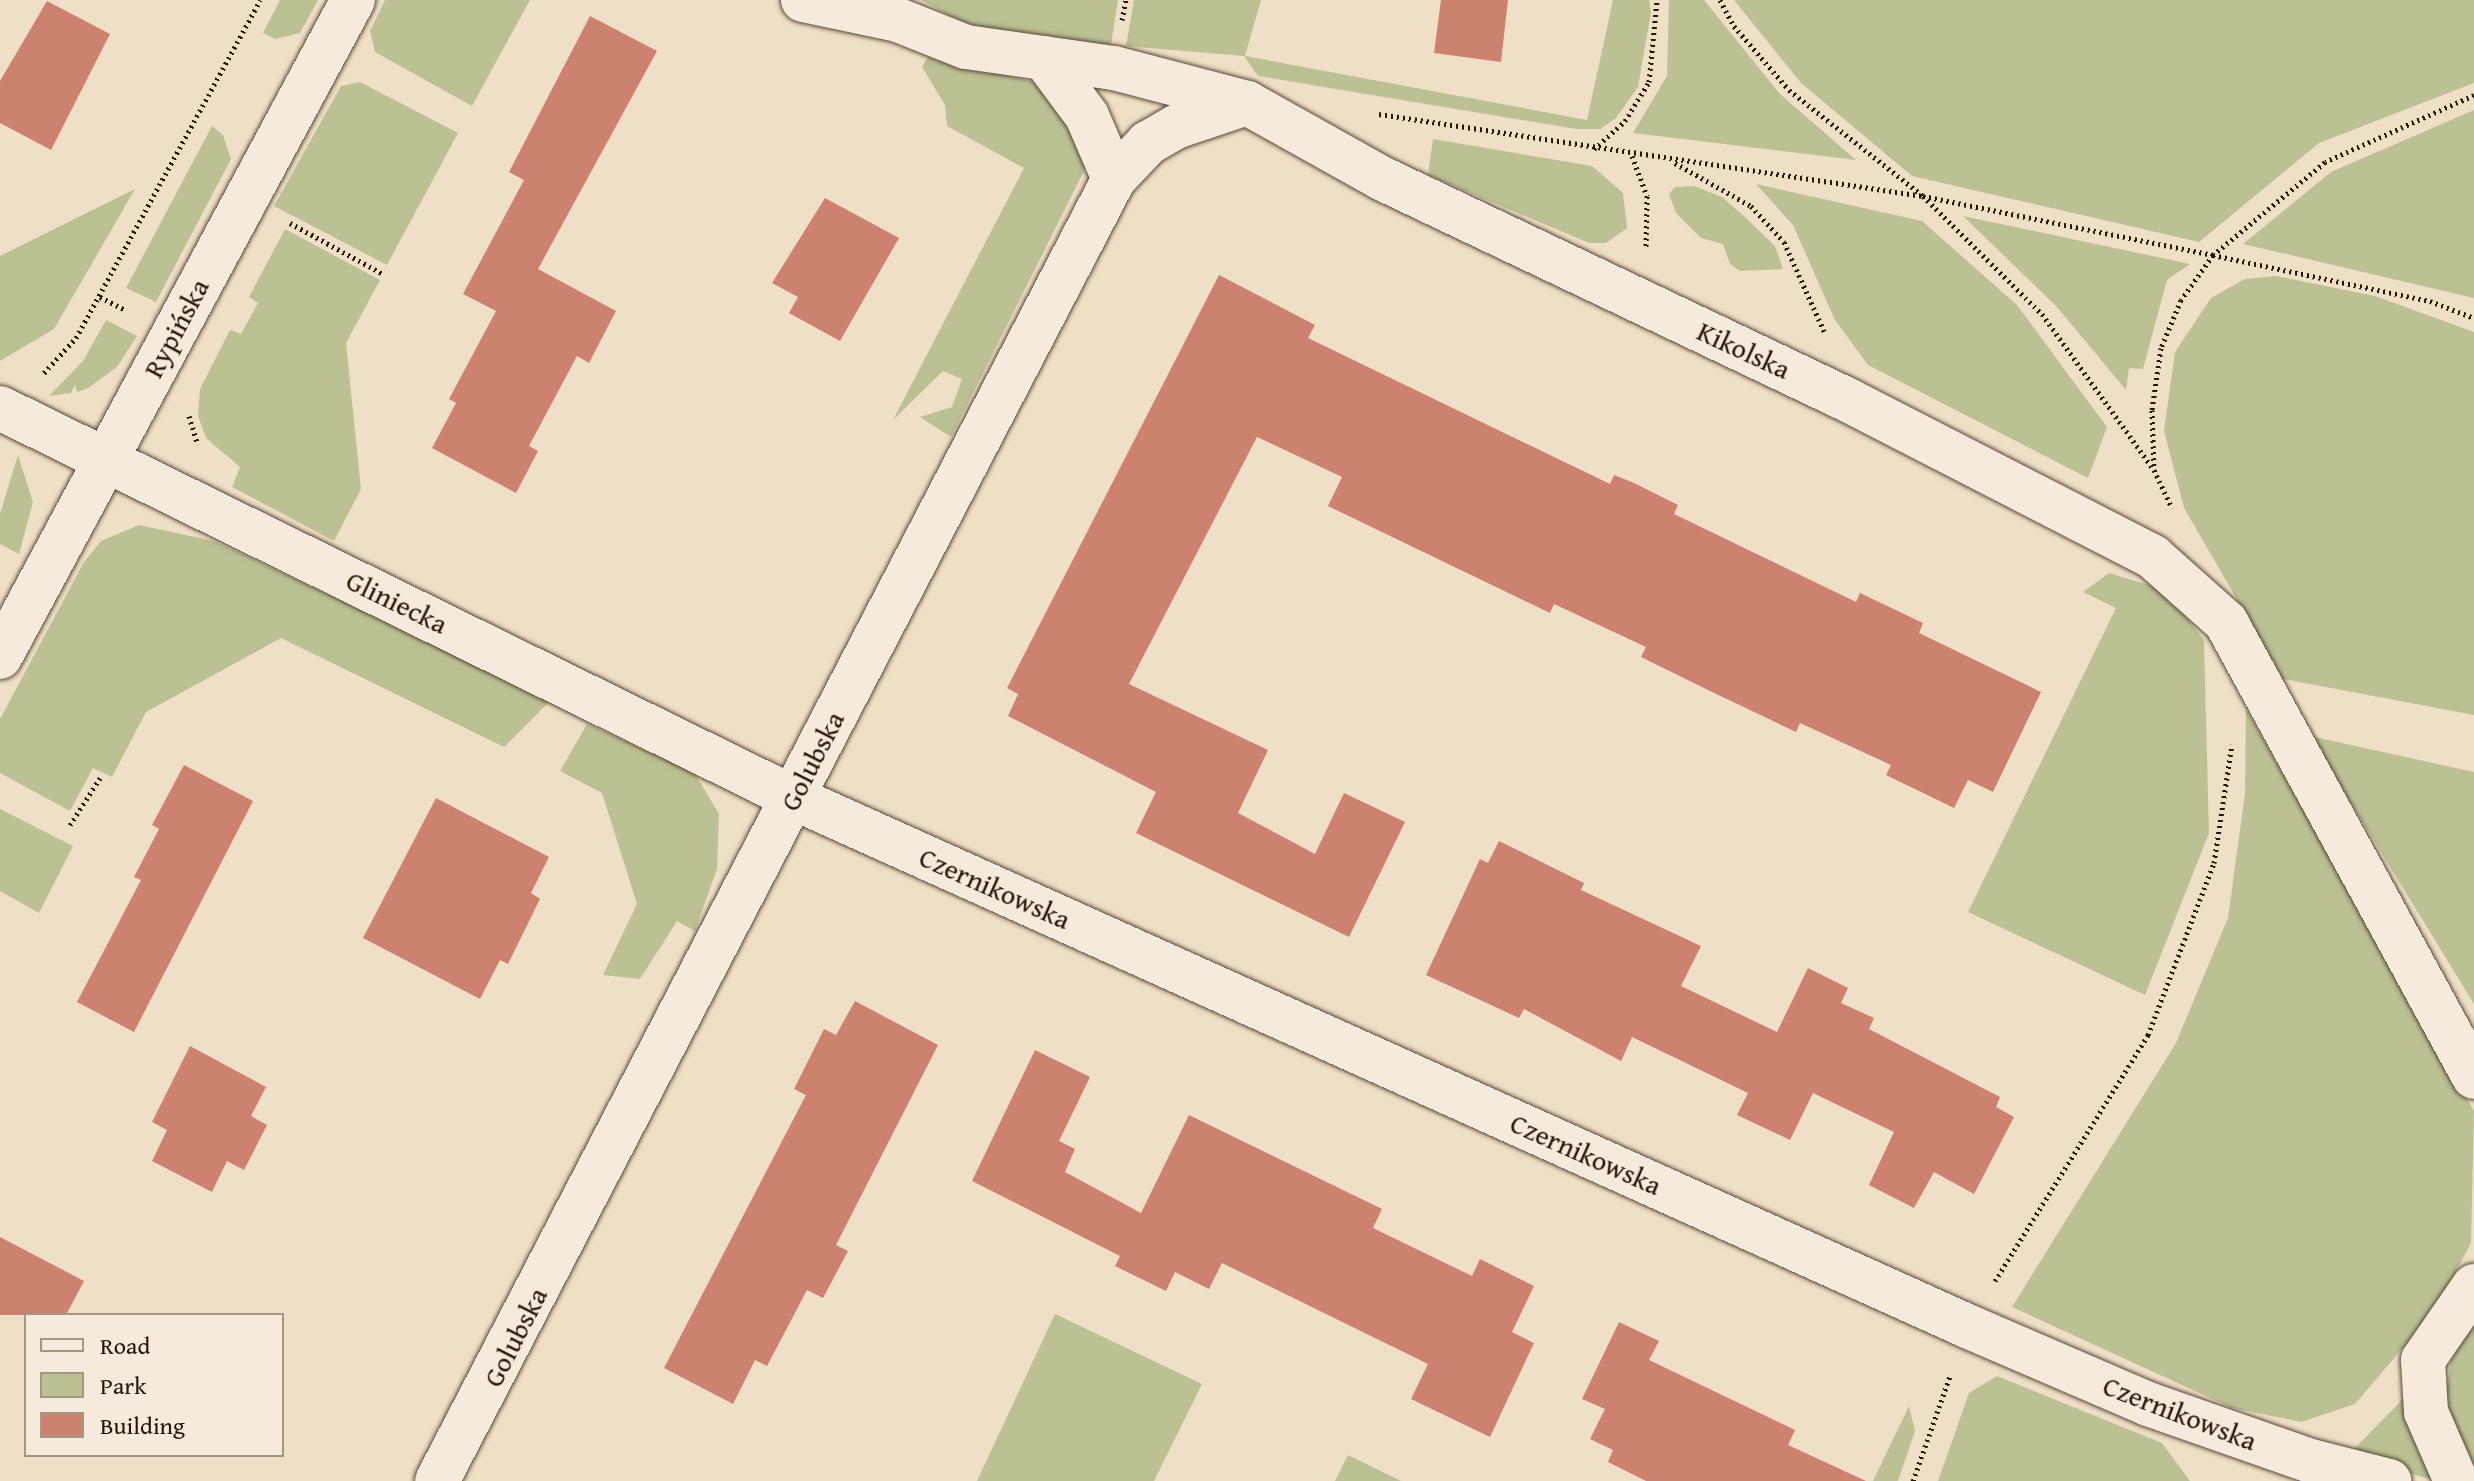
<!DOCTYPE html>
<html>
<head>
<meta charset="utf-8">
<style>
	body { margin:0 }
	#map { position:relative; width:2474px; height:1481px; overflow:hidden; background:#f0dfc7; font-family:"Gentium Book Plus",serif }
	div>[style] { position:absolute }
	.green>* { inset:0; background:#bcc193 }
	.building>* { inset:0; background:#cd816f }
	.path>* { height:5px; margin-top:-2.5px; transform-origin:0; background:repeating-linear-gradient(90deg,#261704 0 2px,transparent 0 6px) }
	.roads { filter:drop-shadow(0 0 2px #584935) drop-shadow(0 0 2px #584935) }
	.minor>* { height:44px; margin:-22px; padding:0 22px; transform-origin:22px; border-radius:22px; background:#f5eadb }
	span { translate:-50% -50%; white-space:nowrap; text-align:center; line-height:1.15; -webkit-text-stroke:7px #f5eadb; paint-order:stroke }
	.street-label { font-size:28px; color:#261704 }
	.legend { position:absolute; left:24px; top:1313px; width:260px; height:144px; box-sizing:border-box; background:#f5eadb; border:2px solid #a29685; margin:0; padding:10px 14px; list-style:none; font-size:24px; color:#261704 }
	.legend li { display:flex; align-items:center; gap:16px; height:40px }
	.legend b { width:40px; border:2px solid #a29685 }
</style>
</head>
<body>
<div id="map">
	<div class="green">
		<div style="clip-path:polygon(280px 0,318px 0,300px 33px,275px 39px,263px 33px)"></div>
		<div style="clip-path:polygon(385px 0,530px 0,472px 106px,375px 52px,370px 31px)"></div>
		<div style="clip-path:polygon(921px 0,1118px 0,1110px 51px,1041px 44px,962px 22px)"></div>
		<div style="clip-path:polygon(1134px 0,1261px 0,1245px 56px,1587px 120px,1613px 0,1649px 0,1651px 13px,1638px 87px,1616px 118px,1600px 129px,1576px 129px,1258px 76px,1244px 56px,1126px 46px)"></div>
		<div style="clip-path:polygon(1669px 0,1704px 0,1780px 94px,1856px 160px,1633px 133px,1667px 76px)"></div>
		<div style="clip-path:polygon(1734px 0,2474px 0,2474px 83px,2319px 143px,2199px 242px,1912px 176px,1801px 83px)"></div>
		<div style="clip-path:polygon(928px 57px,1042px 84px,1088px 147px,1084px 171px,951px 437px,920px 417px,952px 407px,962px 379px,943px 371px,893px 420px,1024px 168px,947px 126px,945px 105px,922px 67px)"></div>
		<div style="clip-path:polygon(360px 82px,458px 133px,387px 265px,274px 206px,341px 86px)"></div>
		<div style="clip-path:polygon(2474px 110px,2474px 298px,2243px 244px,2331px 172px)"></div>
		<div style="clip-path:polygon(212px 126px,223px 135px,231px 159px,156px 302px,126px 288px)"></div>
		<div style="clip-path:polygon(1433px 139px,1592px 166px,1623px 193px,1627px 228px,1606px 243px,1589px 243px,1428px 175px)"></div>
		<div style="clip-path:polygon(1756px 184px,1922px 221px,2017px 305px,2107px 427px,2088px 478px,1868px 365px,1835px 320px,1793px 225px)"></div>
		<div style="clip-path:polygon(1694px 186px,1722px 197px,1745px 217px,1775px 246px,1783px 269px,1740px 271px,1730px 264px,1723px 244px,1701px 238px,1676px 213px,1669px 194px,1675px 187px)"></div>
		<div style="clip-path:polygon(135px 189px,54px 329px,0 361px,0 256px)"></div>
		<div style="clip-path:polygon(1963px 216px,2190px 264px,2167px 280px,2143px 369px,2129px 368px,2126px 390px,2057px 307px)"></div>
		<div style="clip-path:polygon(285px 229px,380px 280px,346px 343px,361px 489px,334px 541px,232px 487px,240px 467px,206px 438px,198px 416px,200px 389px,230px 330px,241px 334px,258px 303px,249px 297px)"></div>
		<div style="clip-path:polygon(2276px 276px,2375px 296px,2474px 332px,2474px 715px,2283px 679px,2184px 508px,2164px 431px,2175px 352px,2211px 298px,2245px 279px)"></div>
		<div style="clip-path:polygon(106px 320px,137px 336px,117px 367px,88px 388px,77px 392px,75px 385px,71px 393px,49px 396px,83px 361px)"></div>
		<div style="clip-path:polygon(18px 455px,33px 502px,19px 554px,0 544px,0 514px)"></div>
		<div style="clip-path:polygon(139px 525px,214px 541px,551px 700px,504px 747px,281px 638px,146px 712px,112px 777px,93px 768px,70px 811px,0 773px,0 719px,84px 562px,101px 541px)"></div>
		<div style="clip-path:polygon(2109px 573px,2165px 590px,2204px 640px,2209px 833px,2145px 995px,1968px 912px,2116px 608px,2083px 592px)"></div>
		<div style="clip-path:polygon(2246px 709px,2474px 1111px,2471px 1243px,2436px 1309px,2355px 1404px,2301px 1422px,2232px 1408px,2012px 1307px,2176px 1043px,2228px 918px,2245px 793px)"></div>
		<div style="clip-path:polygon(587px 724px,694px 772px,719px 814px,717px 869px,695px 931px,677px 921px,640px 979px,603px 975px,637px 904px,602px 793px,560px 771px)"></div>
		<div style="clip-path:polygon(2310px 736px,2474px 772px,2474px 1004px)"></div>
		<div style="clip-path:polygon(0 809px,73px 846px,39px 913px,0 891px)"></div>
		<div style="clip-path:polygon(1055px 1314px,1202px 1384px,1154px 1481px,977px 1481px)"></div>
		<div style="clip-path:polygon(2474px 1314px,2474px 1481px,2445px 1404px,2452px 1351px)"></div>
		<div style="clip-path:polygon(1997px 1376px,2162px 1443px,2190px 1481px,1938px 1481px,1969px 1393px)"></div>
		<div style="clip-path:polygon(2408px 1394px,2419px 1452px,2435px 1481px,2349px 1454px)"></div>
		<div style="clip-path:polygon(1909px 1406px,1915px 1431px,1898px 1481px,1873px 1481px)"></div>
		<div style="clip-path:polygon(1348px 1455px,1401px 1481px,1335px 1481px)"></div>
	</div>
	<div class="building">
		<div style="clip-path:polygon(1441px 0,1508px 0,1501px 62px,1434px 53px)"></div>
		<div style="clip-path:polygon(47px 1px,110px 34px,51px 150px,0 123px,0 81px)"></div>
		<div style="clip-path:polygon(590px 16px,657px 51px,538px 269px,616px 311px,589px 363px,577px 356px,529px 446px,538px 451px,516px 493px,432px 448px,456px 403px,449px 399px,496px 311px,463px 294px,524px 180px,509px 172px)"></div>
		<div style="clip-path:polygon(825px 198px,899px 238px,840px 341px,789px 313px,798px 297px,772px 283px)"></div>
		<div style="clip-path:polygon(1219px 275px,1315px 325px,1308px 338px,1610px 484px,1614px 475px,1634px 483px,1678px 505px,1674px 514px,1856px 602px,1860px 593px,1923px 623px,1919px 633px,2041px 692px,1993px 792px,1968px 780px,1954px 808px,1886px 775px,1891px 765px,1800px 723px,1796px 732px,1710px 691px,1641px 657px,1646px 647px,1554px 604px,1550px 613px,1328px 506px,1342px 477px,1257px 437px,1129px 684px,1268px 750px,1238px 813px,1315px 854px,1344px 793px,1405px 822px,1349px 937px,1136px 833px,1156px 792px,1008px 716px,1018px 694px,1007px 688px)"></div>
		<div style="clip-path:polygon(184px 765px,253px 801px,134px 1032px,77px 1002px,141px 880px,134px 877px,159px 829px,152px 825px)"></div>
		<div style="clip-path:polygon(436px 798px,549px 857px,531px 893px,540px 899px,508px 964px,500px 960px,480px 999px,363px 938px)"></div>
		<div style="clip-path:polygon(1499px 841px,1584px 883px,1581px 890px,1701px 946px,1681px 986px,1777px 1032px,1808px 968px,1848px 988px,1841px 1003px,1874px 1018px,1869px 1029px,2000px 1097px,1996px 1107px,2014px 1117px,1974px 1194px,1934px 1172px,1914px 1208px,1869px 1185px,1894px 1132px,1813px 1093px,1790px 1140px,1737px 1115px,1748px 1093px,1632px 1037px,1621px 1061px,1524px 1009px,1519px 1018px,1426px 975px,1480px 859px,1488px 863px)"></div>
		<div style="clip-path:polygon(855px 1001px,938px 1045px,836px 1245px,848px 1251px,823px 1298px,807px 1290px,767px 1366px,755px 1360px,733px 1404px,664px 1368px,806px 1095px,794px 1089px,824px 1029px,836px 1035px)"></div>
		<div style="clip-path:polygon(190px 1046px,266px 1087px,251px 1116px,267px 1125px,244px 1170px,227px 1161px,212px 1192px,152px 1161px,167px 1130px,152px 1122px)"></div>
		<div style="clip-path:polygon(1035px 1050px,1090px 1077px,1059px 1141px,1075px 1149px,1065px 1172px,1141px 1213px,1189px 1115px,1382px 1209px,1373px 1228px,1472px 1276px,1480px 1259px,1534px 1286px,1512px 1332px,1534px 1343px,1490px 1437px,1411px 1399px,1428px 1364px,1222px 1263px,1209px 1289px,1175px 1272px,1166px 1291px,1115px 1266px,1120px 1256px,972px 1181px)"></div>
		<div style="clip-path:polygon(0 1237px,84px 1281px,66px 1315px,0 1315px)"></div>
		<div style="clip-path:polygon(1619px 1322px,1659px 1341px,1649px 1360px,1795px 1430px,1788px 1445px,1866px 1481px,1646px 1481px,1608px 1462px,1613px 1450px,1590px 1439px,1605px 1409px,1582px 1399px)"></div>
	</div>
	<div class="path">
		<div style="left:1720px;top:0;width:30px;rotate:62deg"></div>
		<div style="left:1734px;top:26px;width:84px;rotate:49.3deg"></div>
		<div style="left:1789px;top:90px;width:171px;rotate:38.3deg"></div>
		<div style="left:1923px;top:196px;width:168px;rotate:44.8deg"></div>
		<div style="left:2042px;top:314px;width:192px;rotate:54.3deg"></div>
		<div style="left:2154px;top:470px;width:42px;rotate:64.7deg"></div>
		<div style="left:1122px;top:20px;width:20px;rotate:-79deg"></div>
		<div style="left:2474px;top:95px;width:163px;rotate:155.8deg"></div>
		<div style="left:2325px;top:162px;width:146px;rotate:140.3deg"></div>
		<div style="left:2213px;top:255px;width:222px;rotate:12deg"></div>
		<div style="left:2430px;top:301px;width:47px;rotate:21.1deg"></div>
		<div style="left:1379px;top:114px;width:550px;rotate:8.57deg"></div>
		<div style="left:1923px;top:196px;width:296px;rotate:11.5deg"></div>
		<div style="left:2213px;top:255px;width:55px;rotate:125.4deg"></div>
		<div style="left:2181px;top:300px;width:52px;rotate:112.6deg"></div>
		<div style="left:2161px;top:348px;width:63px;rotate:98.3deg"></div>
		<div style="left:2152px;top:410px;width:60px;rotate:88.1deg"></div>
		<div style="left:1594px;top:149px;width:42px;rotate:-42.1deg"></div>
		<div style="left:1625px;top:121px;width:46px;rotate:-58.4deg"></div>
		<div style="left:1649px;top:82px;width:82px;rotate:-84.4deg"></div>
		<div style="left:1632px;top:156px;width:43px;rotate:69.4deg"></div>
		<div style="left:1647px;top:196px;width:51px;rotate:91.1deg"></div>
		<div style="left:1675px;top:163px;width:87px;rotate:29.5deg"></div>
		<div style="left:1751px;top:206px;width:49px;rotate:47.5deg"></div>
		<div style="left:1784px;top:242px;width:98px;rotate:65.8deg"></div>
		<div style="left:290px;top:223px;width:106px;rotate:28.7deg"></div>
		<div style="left:100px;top:297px;width:30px;rotate:27deg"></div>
		<div style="left:44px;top:373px;width:47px;rotate:-47.6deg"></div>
		<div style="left:76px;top:338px;width:385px;rotate:-61.4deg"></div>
		<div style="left:189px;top:416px;width:30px;rotate:73deg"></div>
		<div style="left:70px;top:825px;width:56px;rotate:-57.4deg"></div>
		<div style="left:1995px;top:1281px;width:290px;rotate:-58.1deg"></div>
		<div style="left:2148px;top:1035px;width:184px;rotate:-69deg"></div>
		<div style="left:2214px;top:863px;width:120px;rotate:-81.4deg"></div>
		<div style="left:1913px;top:1481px;width:111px;rotate:-70.6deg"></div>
	</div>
	<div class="roads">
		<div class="minor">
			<div style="left:803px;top:0;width:97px;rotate:11.9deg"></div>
			<div style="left:898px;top:20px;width:73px;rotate:21.7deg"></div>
			<div style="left:966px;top:47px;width:149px;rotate:8.1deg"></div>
			<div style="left:1114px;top:68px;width:138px;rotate:14.7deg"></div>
			<div style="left:1247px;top:103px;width:154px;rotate:29.2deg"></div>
			<div style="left:1381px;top:178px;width:517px;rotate:25.43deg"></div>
			<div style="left:1848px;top:400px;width:343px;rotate:27.2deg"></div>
			<div style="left:2153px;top:557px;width:98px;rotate:41.7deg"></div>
			<div style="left:2226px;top:622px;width:518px;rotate:61.41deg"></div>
			<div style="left:1044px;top:58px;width:72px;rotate:53.4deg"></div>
			<div style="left:1087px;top:116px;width:69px;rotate:66.8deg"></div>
			<div style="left:0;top:408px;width:885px;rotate:26.16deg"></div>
			<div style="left:794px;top:798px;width:1286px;rotate:24.23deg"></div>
			<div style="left:1967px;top:1326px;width:197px;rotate:23.3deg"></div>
			<div style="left:2148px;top:1404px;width:173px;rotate:19.3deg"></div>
			<div style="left:2311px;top:1461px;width:81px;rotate:14.4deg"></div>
			<div style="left:0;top:657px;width:746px;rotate:-61.75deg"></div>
			<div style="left:437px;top:1481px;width:1467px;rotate:-62.53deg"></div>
			<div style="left:1114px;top:179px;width:50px;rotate:-46.6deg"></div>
			<div style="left:1148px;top:143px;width:34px;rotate:-30deg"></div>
			<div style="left:1178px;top:126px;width:73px;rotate:-18.4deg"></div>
			<div style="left:2456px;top:1481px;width:75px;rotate:-113.5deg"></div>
			<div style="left:2426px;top:1412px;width:52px;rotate:-93.3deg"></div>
			<div style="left:2423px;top:1360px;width:90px;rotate:-55.4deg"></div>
		</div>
	</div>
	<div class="street-label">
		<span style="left:176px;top:328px;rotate:-62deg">Rypińska</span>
		<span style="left:1744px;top:350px;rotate:25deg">Kikolska</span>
		<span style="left:397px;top:602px;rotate:26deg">Gliniecka</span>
		<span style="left:812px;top:761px;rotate:-63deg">Golubska</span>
		<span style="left:995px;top:888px;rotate:24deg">Czernikowska</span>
		<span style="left:1586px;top:1154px;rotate:24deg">Czernikowska</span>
		<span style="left:515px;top:1337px;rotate:-63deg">Golubska</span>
		<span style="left:2180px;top:1413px;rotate:21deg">Czernikowska</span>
	</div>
	<ul class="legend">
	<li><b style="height:10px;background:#f5eadb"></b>Road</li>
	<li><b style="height:22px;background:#bcc193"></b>Park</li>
	<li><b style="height:22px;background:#cd816f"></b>Building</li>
	</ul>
</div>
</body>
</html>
